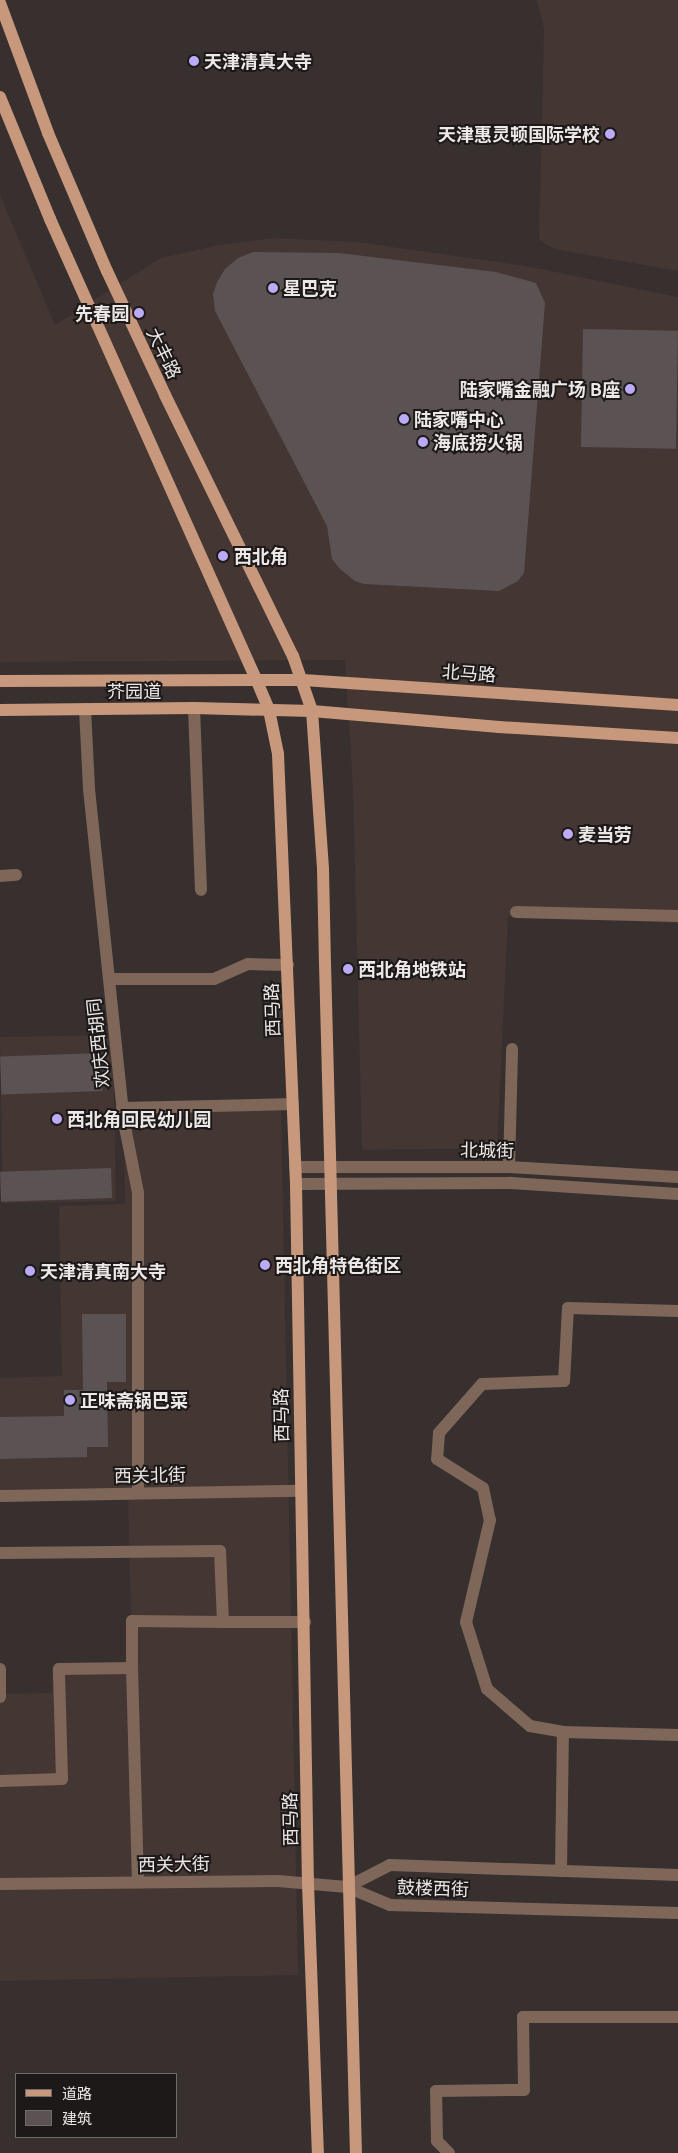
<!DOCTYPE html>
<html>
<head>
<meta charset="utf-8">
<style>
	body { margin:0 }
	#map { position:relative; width:678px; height:2153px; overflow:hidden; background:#37302f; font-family:Ubuntu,"Noto Sans SC",sans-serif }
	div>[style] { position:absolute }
	.built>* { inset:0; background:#443633; transform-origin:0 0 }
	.building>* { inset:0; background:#5b5353; transform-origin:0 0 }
	.minor>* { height:12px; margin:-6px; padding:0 6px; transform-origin:6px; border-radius:6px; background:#7e6658 }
	.major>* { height:12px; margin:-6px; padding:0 6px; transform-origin:6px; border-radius:6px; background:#c8987c }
	.dots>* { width:14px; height:14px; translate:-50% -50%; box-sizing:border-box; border:2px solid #1c1918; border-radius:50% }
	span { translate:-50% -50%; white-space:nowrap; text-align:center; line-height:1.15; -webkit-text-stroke:4px #1c1918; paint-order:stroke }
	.poi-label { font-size:18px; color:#ede8e7; font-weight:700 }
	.left { translate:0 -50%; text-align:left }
	.right { translate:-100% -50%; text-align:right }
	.street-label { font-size:18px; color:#ede8e7 }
	.legend { position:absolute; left:15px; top:2073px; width:162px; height:65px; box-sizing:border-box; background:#1c1918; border:1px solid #706c6b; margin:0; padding:6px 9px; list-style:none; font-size:15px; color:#ede8e7 }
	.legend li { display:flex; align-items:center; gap:10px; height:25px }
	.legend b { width:25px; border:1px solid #706c6b }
</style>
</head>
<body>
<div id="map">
	<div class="built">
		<div style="clip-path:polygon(537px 0,678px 0,678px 271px,554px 249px,539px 239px,544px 29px)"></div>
		<div style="clip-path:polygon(0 195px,55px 325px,161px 258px,219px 245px,274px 238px,357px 242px,526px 266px,678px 297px,678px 923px,508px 916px,497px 1148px,362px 1150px,353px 787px,345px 660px,0 662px)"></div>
		<div style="left:113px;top:1035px;width:166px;height:113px;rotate:89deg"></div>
		<div style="clip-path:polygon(281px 1109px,298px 1975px,0 1981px,0 1694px,52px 1693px,52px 1667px,132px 1666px,128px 1488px,0 1490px,0 1378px,62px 1376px,59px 1206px,125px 1204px,124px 1112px)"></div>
	</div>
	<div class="building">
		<div style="clip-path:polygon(253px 252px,339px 253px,496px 272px,536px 283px,545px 303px,524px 573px,518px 581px,499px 591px,364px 584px,355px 581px,340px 569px,332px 559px,327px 526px,215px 311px,213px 294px,217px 282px,225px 269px,238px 258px)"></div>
		<div style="left:583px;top:329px;width:95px;height:118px;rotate:1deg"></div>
		<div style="left:101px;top:1053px;width:38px;height:101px;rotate:88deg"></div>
		<div style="left:111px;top:1168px;width:30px;height:111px;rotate:88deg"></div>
		<div style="clip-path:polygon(82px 1314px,126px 1314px,126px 1382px,107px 1382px,108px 1447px,87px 1447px,87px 1457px,0 1459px,0 1417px,64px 1416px,64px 1390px,83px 1390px)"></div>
	</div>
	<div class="minor">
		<div style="left:194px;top:708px;width:182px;rotate:87.8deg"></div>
		<div style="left:85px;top:709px;width:80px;rotate:87.1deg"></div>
		<div style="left:89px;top:789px;width:335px;rotate:84deg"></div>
		<div style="left:124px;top:1122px;width:72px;rotate:78.8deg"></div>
		<div style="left:138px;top:1193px;width:300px;rotate:90deg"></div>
		<div style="left:0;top:876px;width:16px;rotate:-4deg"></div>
		<div style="left:516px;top:912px;width:162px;rotate:1.4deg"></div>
		<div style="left:109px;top:979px;width:105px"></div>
		<div style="left:214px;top:979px;width:37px;rotate:-24deg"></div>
		<div style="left:248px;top:964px;width:40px;rotate:1.4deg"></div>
		<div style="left:122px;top:1108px;width:171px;rotate:-1.3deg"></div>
		<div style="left:295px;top:1167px;width:214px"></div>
		<div style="left:509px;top:1167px;width:169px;rotate:3.4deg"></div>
		<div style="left:509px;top:1167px;width:118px;rotate:-88.5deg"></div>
		<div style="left:296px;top:1184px;width:215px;rotate:-0.3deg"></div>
		<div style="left:511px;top:1183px;width:167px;rotate:3.8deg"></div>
		<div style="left:678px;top:1311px;width:110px;rotate:-178.4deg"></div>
		<div style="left:568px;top:1308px;width:73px;rotate:93.1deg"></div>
		<div style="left:564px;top:1381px;width:82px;rotate:177.9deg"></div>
		<div style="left:482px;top:1384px;width:65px;rotate:131.3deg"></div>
		<div style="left:439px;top:1433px;width:26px;rotate:94deg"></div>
		<div style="left:437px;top:1459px;width:54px;rotate:32.2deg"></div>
		<div style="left:483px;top:1488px;width:33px;rotate:78deg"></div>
		<div style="left:490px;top:1520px;width:105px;rotate:103.2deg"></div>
		<div style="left:466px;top:1622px;width:70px;rotate:72.6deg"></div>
		<div style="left:487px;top:1689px;width:57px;rotate:40.7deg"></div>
		<div style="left:530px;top:1726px;width:34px;rotate:10deg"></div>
		<div style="left:563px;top:1732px;width:115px;rotate:1.5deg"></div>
		<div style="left:0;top:1496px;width:300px;rotate:-1deg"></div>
		<div style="left:0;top:1553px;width:220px;rotate:-0.5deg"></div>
		<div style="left:220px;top:1551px;width:71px;rotate:87.6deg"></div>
		<div style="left:223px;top:1622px;width:82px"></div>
		<div style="left:132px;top:1668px;width:214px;rotate:88.4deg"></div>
		<div style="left:0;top:1669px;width:28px;rotate:90deg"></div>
		<div style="left:0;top:1781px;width:62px;rotate:-1.8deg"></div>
		<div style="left:62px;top:1779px;width:110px;rotate:-91.6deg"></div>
		<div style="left:59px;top:1669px;width:73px;rotate:-0.8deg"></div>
		<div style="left:132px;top:1668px;width:47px;rotate:-90deg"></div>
		<div style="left:132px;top:1621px;width:91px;rotate:0.6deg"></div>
		<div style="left:561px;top:1871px;width:139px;rotate:-89.2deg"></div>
		<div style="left:0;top:1884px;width:278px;rotate:-0.6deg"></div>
		<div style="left:278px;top:1881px;width:69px;rotate:5deg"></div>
		<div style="left:347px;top:1887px;width:47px;rotate:22.7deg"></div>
		<div style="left:390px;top:1905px;width:288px;rotate:1.6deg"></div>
		<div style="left:347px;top:1887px;width:48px;rotate:-27.1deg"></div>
		<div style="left:390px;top:1865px;width:288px;rotate:2deg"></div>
		<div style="left:449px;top:2153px;width:17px;rotate:-135deg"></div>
		<div style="left:437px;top:2141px;width:50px;rotate:-91.1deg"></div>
		<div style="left:436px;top:2091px;width:88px;rotate:-0.7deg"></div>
		<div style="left:524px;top:2090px;width:73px;rotate:-90.8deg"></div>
		<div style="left:523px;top:2017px;width:155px"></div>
	</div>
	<div class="major">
		<div style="left:0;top:3px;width:139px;rotate:69.7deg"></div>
		<div style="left:48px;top:133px;width:150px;rotate:66.9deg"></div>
		<div style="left:107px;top:271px;width:137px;rotate:64.9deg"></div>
		<div style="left:165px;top:395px;width:291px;rotate:63.9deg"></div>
		<div style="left:293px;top:656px;width:58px;rotate:70.9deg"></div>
		<div style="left:312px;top:711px;width:158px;rotate:86deg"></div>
		<div style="left:323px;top:869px;width:94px;rotate:88.8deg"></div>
		<div style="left:325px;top:963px;width:1190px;rotate:88.51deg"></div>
		<div style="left:0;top:97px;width:132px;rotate:67.7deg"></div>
		<div style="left:50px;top:219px;width:504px;rotate:65.88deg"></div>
		<div style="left:256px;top:679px;width:34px;rotate:67deg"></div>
		<div style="left:269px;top:710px;width:45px;rotate:78.4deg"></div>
		<div style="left:278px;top:754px;width:430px;rotate:87.6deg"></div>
		<div style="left:296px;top:1184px;width:700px;rotate:89.02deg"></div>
		<div style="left:308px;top:1884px;width:269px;rotate:87.9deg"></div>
		<div style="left:0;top:681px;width:303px;rotate:-0.2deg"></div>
		<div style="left:303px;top:680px;width:376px;rotate:3.8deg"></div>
		<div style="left:0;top:710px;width:194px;rotate:-0.6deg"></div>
		<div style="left:194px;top:708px;width:118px;rotate:1.5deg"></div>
		<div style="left:312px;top:711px;width:188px;rotate:4.9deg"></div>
		<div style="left:499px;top:727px;width:179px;rotate:3.5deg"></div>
	</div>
	<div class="dots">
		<div style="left:194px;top:61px;background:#bbaaf6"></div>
		<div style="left:610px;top:134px;background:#bbaaf6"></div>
		<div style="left:273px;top:288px;background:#bbaaf6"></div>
		<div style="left:139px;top:313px;background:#bbaaf6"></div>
		<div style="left:630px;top:389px;background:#bbaaf6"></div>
		<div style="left:404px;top:419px;background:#bbaaf6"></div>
		<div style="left:423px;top:442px;background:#bbaaf6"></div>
		<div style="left:223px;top:556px;background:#bbaaf6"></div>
		<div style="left:568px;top:834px;background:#bbaaf6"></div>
		<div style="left:348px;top:969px;background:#bbaaf6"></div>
		<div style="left:57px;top:1119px;background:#bbaaf6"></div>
		<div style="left:265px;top:1265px;background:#bbaaf6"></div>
		<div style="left:30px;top:1271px;background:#bbaaf6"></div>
		<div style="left:70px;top:1400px;background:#bbaaf6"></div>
	</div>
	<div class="poi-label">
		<span class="left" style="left:204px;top:61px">天津清真大寺</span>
		<span class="right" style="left:600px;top:134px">天津惠灵顿国际学校</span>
		<span class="left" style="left:283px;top:288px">星巴克</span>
		<span class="right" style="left:129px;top:313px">先春园</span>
		<span class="right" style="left:620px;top:389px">陆家嘴金融广场 B座</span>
		<span class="left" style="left:414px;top:419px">陆家嘴中心</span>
		<span class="left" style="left:433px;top:442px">海底捞火锅</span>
		<span class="left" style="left:234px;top:556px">西北角</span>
		<span class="left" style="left:578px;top:834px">麦当劳</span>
		<span class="left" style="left:358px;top:969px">西北角地铁站</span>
		<span class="left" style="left:67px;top:1119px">西北角回民幼儿园</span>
		<span class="left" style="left:275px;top:1265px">西北角特色街区</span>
		<span class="left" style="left:40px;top:1271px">天津清真南大寺</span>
		<span class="left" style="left:80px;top:1400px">正味斋锅巴菜</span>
	</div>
	<div class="street-label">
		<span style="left:164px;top:353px;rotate:64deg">大丰路</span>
		<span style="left:469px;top:673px;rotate:4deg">北马路</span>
		<span style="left:134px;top:691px">芥园道</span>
		<span style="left:272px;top:1010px;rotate:-92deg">西马路</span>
		<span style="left:98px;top:1043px;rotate:-96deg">欢庆西胡同</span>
		<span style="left:487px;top:1150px;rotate:1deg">北城街</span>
		<span style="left:281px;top:1415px;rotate:-91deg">西马路</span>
		<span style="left:150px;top:1475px;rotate:-1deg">西关北街</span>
		<span style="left:290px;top:1819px;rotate:-91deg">西马路</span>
		<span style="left:174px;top:1864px;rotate:-1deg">西关大街</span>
		<span style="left:433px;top:1888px;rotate:2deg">鼓楼西街</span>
	</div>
	<ul class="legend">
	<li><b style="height:6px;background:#c8987c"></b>道路</li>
	<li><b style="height:14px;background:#5b5353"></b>建筑</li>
	</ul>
</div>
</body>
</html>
